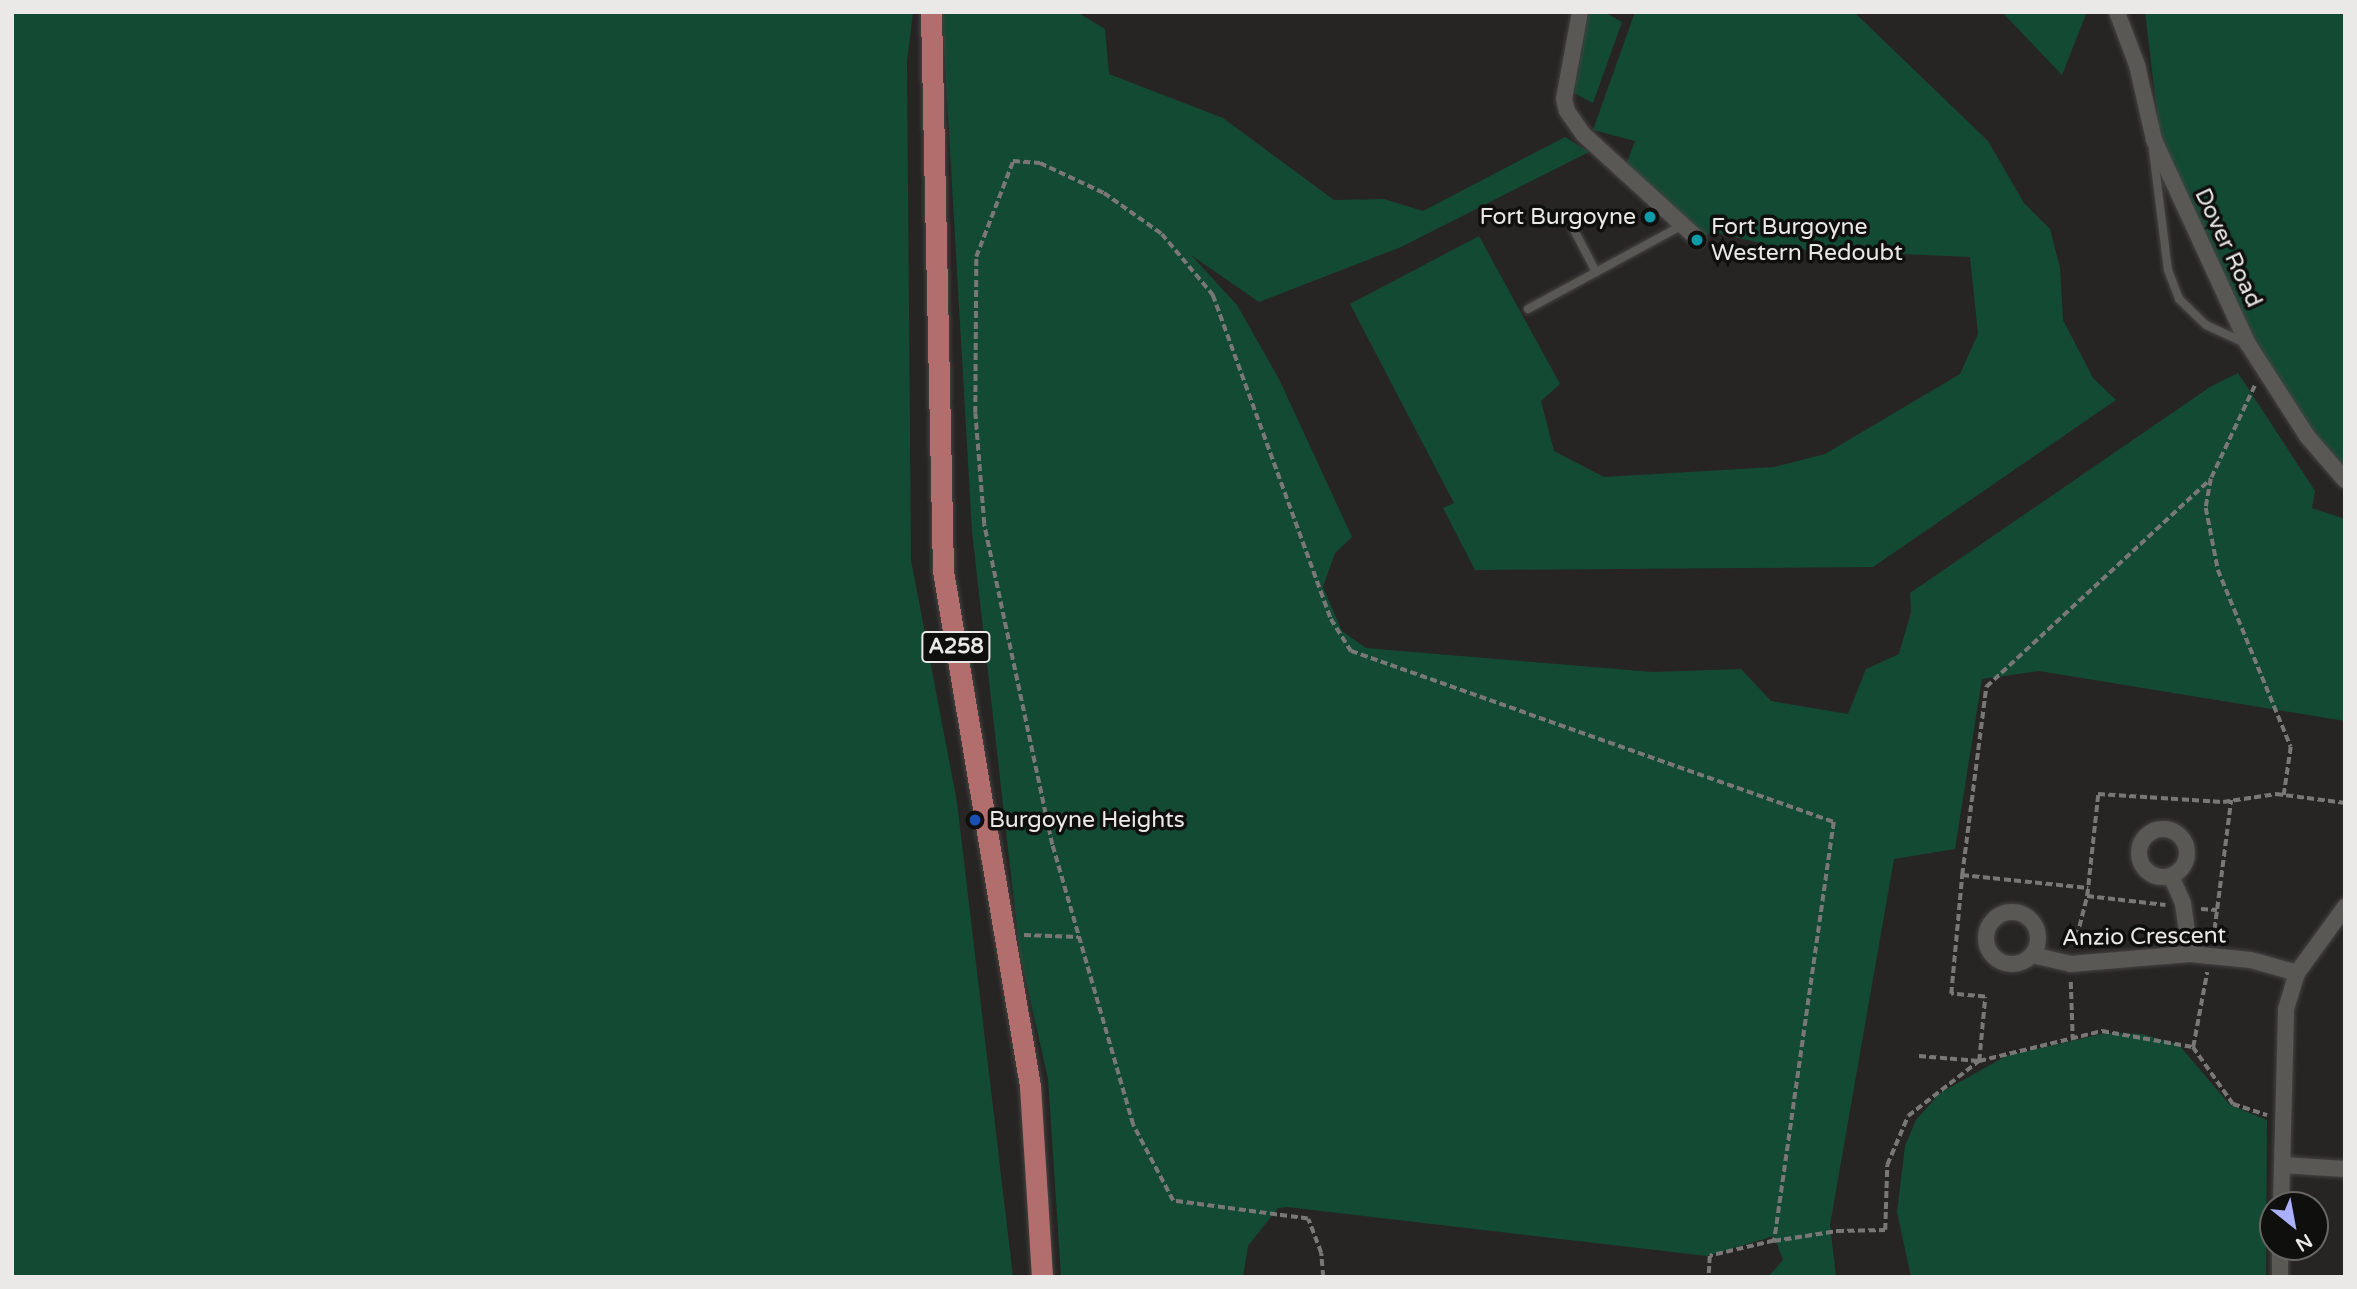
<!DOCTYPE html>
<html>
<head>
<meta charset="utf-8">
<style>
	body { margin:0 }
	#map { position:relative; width:2357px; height:1289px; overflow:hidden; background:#272523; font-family:"Varela Round",sans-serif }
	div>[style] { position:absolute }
	.green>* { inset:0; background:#134a33 }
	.path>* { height:3.5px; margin-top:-1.75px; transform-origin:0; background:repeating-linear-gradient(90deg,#7a7876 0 7px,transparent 0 10.5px) }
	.roads { filter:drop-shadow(0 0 2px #454342) drop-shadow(0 0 2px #454342) }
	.service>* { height:8px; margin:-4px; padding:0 4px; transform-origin:4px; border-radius:4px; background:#595855 }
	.minor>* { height:16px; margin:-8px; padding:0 8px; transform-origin:8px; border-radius:8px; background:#595855 }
	.minor>.ring { margin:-8px; padding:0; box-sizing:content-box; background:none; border:16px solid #595855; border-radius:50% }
	.primary>* { height:21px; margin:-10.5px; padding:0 10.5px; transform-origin:10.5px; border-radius:10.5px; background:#b26e6c }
	.dots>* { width:19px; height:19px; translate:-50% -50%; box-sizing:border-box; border:4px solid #0f0f0e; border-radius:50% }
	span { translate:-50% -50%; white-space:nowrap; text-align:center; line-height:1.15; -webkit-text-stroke:7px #0f0f0e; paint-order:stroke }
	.shield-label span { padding:2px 5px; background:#0f0f0e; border:2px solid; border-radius:5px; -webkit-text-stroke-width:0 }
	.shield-label { font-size:21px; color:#ebe9e8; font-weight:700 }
	.poi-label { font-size:23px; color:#ebe9e8 }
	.right { translate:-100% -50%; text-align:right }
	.left { translate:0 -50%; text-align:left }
	.street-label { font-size:23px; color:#ebe9e8 }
	.frame { position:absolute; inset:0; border:14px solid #ebe9e8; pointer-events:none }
	.north { position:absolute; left:2259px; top:1191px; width:70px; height:70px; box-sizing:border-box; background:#0f0f0e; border:2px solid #676665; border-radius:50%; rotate:149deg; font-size:19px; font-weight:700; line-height:28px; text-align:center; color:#ebe9e8 }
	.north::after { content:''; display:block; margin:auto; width:24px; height:32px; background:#acaffb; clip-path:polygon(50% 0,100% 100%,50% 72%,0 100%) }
</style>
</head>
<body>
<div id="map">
	<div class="green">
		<div style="clip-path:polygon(12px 12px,913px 12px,907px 62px,911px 560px,957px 802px,1013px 1277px,12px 1277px)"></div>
		<div style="clip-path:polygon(942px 12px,1077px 12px,1105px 29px,1109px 74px,1223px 118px,1334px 200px,1384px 199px,1423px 211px,1565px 137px,1589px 152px,1401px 247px,1259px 302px,1191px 255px,1237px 305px,1279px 379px,1352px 537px,1335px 553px,1323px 587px,1342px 631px,1366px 648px,1653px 672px,1741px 669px,1771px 701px,1848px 714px,1866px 669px,1899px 654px,1911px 612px,1910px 593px,2210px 387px,2238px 373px,2315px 491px,2312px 508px,2345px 519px,2345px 721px,2039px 671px,1982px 679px,1955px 849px,1894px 859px,1830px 1225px,1836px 1277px,1768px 1277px,1783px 1260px,1774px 1236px,1707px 1256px,1287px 1207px,1278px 1208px,1248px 1246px,1243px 1277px,1061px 1277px,1048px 1079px,1020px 955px,972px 531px)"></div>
		<div style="clip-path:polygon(1589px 12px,1604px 12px,1622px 22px,1593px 103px,1574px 93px)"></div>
		<div style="clip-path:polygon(1635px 12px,1854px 12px,1988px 141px,2024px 203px,2050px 229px,2060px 268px,2063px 320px,2093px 378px,2116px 400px,1873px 567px,1475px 570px,1443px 508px,1454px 503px,1350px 304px,1479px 236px,1560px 384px,1541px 401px,1554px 451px,1604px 477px,1774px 467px,1825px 454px,1960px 374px,1978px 334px,1970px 257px,1787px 249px,1713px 232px,1698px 239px,1624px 170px,1635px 141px,1593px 130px)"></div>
		<div style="clip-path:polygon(2002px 12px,2087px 12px,2062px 75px)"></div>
		<div style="clip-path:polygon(2145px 12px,2345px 12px,2345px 485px,2263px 370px,2163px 162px)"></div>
		<div style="clip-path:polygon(2106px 1033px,2142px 1034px,2179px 1045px,2230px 1105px,2267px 1120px,2266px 1277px,1911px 1277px,1897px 1212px,1905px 1146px,1916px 1120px,1940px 1093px,2006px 1056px)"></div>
	</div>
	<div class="path">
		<div style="left:2255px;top:386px;width:103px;rotate:115.3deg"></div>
		<div style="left:2211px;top:479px;width:29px;rotate:100deg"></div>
		<div style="left:2206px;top:508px;width:63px;rotate:79deg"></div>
		<div style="left:2218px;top:570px;width:191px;rotate:67.6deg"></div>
		<div style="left:2291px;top:747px;width:49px;rotate:98.3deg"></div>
		<div style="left:1962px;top:875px;width:190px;rotate:-82.7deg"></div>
		<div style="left:1986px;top:687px;width:306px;rotate:-42.8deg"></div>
		<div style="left:2087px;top:896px;width:79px;rotate:6.6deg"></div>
		<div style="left:2201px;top:909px;width:16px;rotate:4deg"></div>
		<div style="left:1024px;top:935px;width:54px;rotate:2.1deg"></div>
		<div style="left:2213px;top:940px;width:141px;rotate:-82.7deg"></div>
		<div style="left:2074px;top:947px;width:53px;rotate:-75.7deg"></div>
		<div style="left:2087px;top:896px;width:103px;rotate:-83.8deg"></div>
		<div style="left:2098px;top:794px;width:125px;rotate:3.7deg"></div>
		<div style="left:2223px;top:802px;width:54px;rotate:-8.6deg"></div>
		<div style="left:2276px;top:794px;width:70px;rotate:7.4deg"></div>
		<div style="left:2071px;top:982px;width:56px;rotate:88deg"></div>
		<div style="left:2193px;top:1047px;width:76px;rotate:-79.4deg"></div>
		<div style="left:1919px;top:1056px;width:60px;rotate:4.8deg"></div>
		<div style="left:1979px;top:1061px;width:64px;rotate:-84.6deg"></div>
		<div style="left:1985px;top:997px;width:34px;rotate:-175deg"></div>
		<div style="left:1951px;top:994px;width:120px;rotate:-84.7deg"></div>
		<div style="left:1962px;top:875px;width:127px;rotate:5.9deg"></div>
		<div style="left:1774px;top:1241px;width:64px;rotate:-9deg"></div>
		<div style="left:1837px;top:1231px;width:48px;rotate:-1.2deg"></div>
		<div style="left:1885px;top:1230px;width:65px;rotate:-88.2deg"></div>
		<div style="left:1887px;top:1165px;width:53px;rotate:-66.8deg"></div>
		<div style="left:1908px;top:1116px;width:90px;rotate:-37.8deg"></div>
		<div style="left:1979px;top:1061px;width:127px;rotate:-13.7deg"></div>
		<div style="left:2102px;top:1031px;width:92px;rotate:10deg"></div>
		<div style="left:2193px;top:1047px;width:70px;rotate:54.9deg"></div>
		<div style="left:2233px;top:1104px;width:36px;rotate:18deg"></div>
		<div style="left:1323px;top:1277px;width:24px;rotate:-95deg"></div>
		<div style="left:1321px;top:1253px;width:36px;rotate:-111deg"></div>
		<div style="left:1308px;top:1219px;width:136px;rotate:-172.4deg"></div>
		<div style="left:1173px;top:1201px;width:86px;rotate:-117.8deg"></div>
		<div style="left:1133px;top:1125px;width:291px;rotate:-106.1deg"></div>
		<div style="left:1052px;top:845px;width:328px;rotate:-102deg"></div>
		<div style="left:984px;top:524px;width:111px;rotate:-94.6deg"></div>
		<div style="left:975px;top:413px;width:156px;rotate:-89.6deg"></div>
		<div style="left:976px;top:257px;width:103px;rotate:-68.9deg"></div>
		<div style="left:1013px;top:161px;width:27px;rotate:4deg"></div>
		<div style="left:1040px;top:163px;width:71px;rotate:25.1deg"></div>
		<div style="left:1104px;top:193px;width:71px;rotate:35.3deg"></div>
		<div style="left:1162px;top:234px;width:80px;rotate:50.1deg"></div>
		<div style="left:1213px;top:295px;width:345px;rotate:70deg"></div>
		<div style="left:1331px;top:619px;width:38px;rotate:58deg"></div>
		<div style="left:1351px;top:651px;width:512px;rotate:19.5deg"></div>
		<div style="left:1834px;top:822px;width:423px;rotate:98.1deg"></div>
		<div style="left:1774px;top:1241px;width:66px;rotate:166.8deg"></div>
		<div style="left:1710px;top:1256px;width:21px;rotate:93deg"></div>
	</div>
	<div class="roads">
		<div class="service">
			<div style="left:2153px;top:150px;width:121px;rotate:82.9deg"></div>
			<div style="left:2168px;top:270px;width:31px;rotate:69deg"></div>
			<div style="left:2179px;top:299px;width:37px;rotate:44deg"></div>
			<div style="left:2206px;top:325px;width:43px;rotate:24.8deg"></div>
			<div style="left:1573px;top:228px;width:50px;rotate:62.4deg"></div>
			<div style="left:1528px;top:309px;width:176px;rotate:-28.5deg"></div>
		</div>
		<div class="minor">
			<div style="left:1580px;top:12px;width:88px;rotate:100.4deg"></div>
			<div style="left:1564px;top:99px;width:12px;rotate:76deg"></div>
			<div style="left:1567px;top:111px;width:29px;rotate:55deg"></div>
			<div style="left:1584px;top:135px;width:154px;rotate:42.4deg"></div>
			<div style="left:2117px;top:12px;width:57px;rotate:69.3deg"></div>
			<div style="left:2137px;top:65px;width:77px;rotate:77.2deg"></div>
			<div style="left:2154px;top:140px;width:225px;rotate:65.3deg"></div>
			<div style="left:2248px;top:344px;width:109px;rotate:57.3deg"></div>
			<div style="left:2307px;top:436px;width:58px;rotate:49.2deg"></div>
			<div class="ring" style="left:2139px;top:829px;width:32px;height:32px"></div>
			<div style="left:2171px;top:876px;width:30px;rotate:66deg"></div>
			<div style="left:2183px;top:903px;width:51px;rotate:82.2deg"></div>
			<div class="ring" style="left:1986px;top:912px;width:36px;height:36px"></div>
			<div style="left:2032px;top:955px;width:39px;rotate:13deg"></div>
			<div style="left:2070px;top:964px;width:120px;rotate:-4.8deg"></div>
			<div style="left:2190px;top:954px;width:61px;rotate:5.6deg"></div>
			<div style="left:2251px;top:960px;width:48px;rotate:15.8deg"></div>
			<div style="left:2282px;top:1165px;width:63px;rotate:3.6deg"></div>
			<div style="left:2281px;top:1205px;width:196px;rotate:-88.5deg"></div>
			<div style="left:2286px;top:1009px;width:38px;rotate:-73deg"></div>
			<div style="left:2297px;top:973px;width:82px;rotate:-54deg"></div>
			<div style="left:2280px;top:1277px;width:30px;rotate:-90deg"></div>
		</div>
		<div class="primary">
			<div style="left:931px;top:12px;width:559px;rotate:88.77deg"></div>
			<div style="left:943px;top:571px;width:522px;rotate:80.41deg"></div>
			<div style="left:1030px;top:1086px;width:191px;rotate:86.4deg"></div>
		</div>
	</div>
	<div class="dots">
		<div style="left:1650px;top:217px;background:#0f9aa8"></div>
		<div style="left:1697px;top:240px;background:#0f9aa8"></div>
		<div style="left:975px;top:820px;background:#1a4fb4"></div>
	</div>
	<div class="shield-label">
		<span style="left:956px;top:647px">A258</span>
	</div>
	<div class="poi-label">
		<span class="right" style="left:1636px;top:217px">Fort Burgoyne</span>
		<span class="left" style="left:1711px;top:240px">Fort Burgoyne<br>Western Redoubt</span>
		<span class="left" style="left:989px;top:820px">Burgoyne Heights</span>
	</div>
	<div class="street-label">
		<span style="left:2228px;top:248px;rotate:65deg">Dover Road</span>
		<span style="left:2144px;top:937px;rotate:-1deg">Anzio Crescent</span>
	</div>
	<div class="frame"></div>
	<div class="north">N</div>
</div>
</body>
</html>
